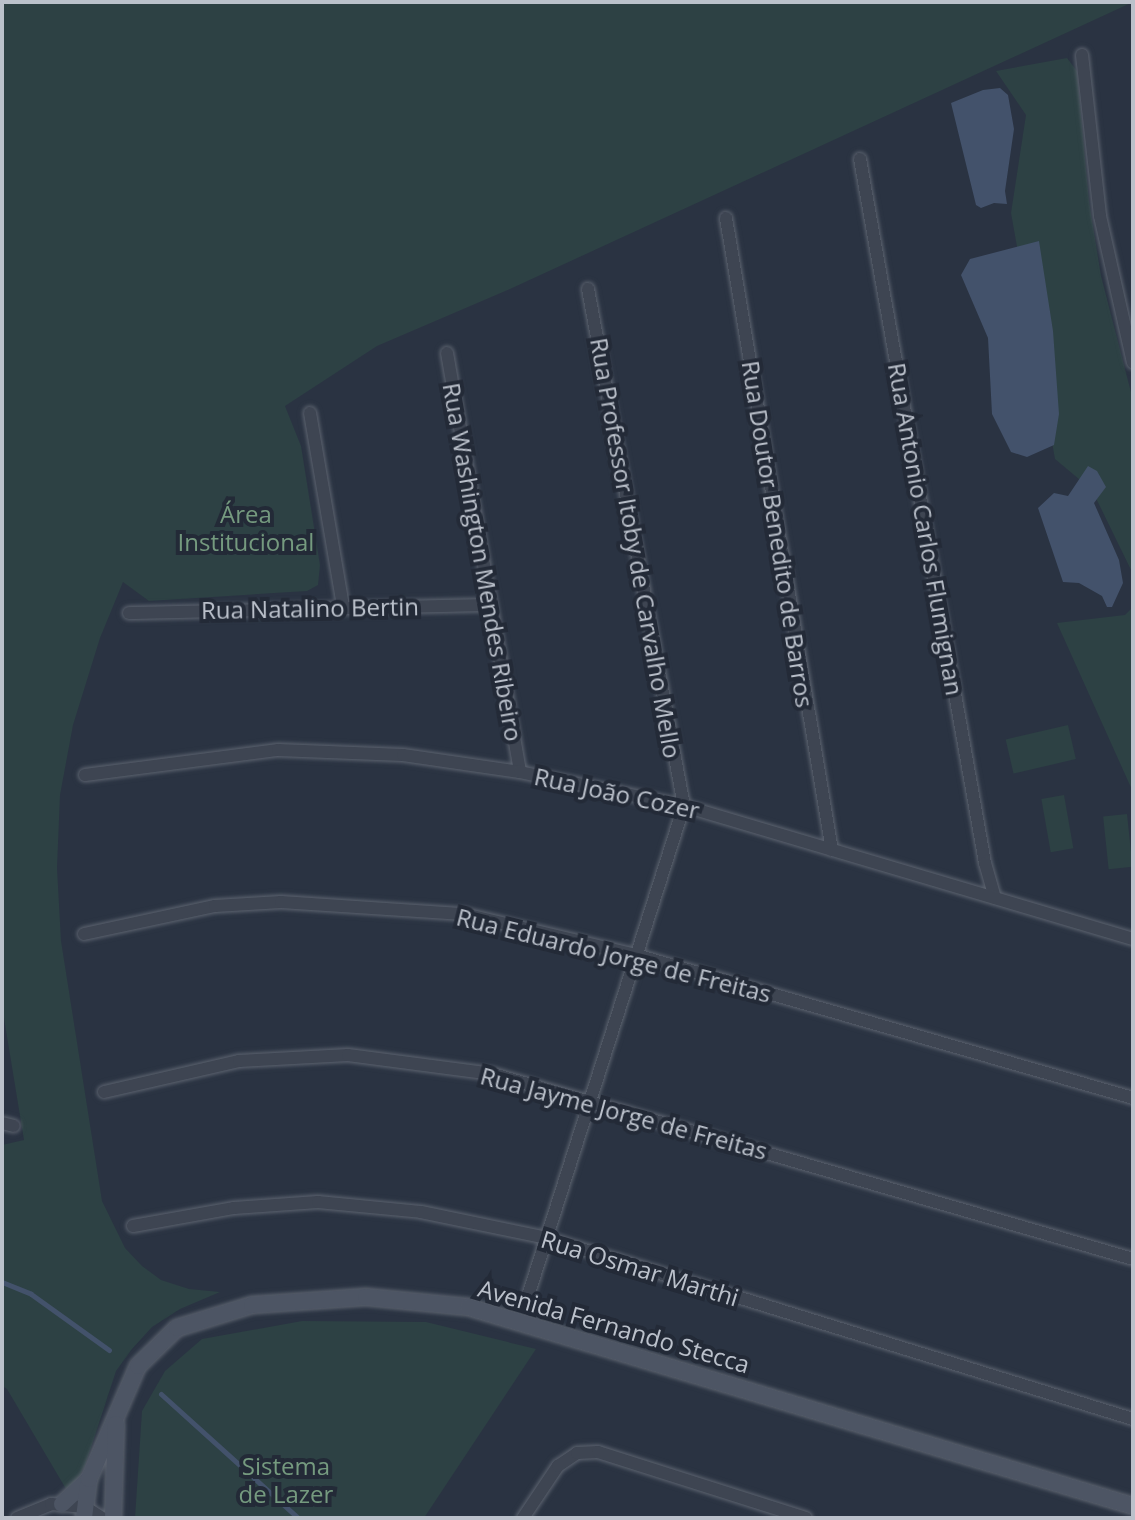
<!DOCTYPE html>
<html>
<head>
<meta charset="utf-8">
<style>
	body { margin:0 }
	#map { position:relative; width:1135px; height:1520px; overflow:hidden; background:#2a3342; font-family:"Open Sans",sans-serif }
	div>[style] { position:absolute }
	.green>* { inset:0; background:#2d4144; transform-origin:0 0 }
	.water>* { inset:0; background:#43526b }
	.stream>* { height:5px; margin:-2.5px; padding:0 2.5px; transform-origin:2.5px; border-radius:2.5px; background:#43526b }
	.roads { filter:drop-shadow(0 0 2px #5c636f) drop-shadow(0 0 2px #5c636f) }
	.street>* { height:12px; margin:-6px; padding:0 6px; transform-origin:6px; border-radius:6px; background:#3e4552 }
	.secondary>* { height:16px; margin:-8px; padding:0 8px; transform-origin:8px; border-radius:8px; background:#4d5564 }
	span { translate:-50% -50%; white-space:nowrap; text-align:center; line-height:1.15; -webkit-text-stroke:8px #232a37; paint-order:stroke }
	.park-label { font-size:24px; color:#759a7f }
	.street-label { font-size:24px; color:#bbc1cb }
	.frame { position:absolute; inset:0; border:4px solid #bbc1cb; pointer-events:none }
</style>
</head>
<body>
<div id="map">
	<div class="green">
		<div style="clip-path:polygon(2px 2px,1133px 2px,510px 289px,377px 346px,285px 406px,301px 446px,320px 565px,318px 585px,307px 591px,149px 601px,123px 582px,100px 638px,73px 725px,60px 795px,57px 868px,61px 941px,102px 1201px,125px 1248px,142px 1266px,161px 1280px,189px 1289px,220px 1292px,180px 1309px,152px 1327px,132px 1349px,116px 1371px,85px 1466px,69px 1494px,7px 1389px,2px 1386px,2px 1145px,24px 1140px,2px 1006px)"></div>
		<div style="clip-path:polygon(1067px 58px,1077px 71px,1089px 201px,1101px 276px,1133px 400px,1133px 574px,1092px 490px,1055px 459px,1011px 213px,1026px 115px,996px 71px)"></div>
		<div style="clip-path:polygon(1133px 607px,1133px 792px,1057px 623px,1125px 615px)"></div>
		<div style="left:1068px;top:725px;width:35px;height:64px;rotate:77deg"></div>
		<div style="left:1064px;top:795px;width:54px;height:23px;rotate:80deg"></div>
		<div style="left:1127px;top:814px;width:53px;height:24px;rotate:84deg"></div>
		<div style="clip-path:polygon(302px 1321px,426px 1322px,536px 1349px,424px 1518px,135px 1518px,142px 1411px,165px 1371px,202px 1339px)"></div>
	</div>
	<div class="water">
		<div style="clip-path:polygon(1000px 88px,1008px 95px,1014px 129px,1005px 191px,1007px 204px,994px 203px,981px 208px,976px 205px,951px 103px,983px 90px)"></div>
		<div style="clip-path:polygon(1039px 241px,1053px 331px,1059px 414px,1054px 445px,1027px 457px,1011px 452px,992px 414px,988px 338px,961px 275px,970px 259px)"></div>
		<div style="clip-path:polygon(1088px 466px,1097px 471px,1106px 487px,1094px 503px,1119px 560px,1123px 583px,1112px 607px,1107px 607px,1102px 596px,1079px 583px,1063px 582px,1038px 508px,1054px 493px,1068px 496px)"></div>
	</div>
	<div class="stream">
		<div style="left:2px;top:1282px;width:31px;rotate:22deg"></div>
		<div style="left:31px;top:1294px;width:96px;rotate:35.7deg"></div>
		<div style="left:161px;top:1394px;width:185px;rotate:42.1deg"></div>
	</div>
	<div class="roads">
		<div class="street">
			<div style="left:1082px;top:55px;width:162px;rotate:83.6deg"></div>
			<div style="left:1100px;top:216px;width:150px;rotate:77.3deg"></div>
			<div style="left:860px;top:159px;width:715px;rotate:79.93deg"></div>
			<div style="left:985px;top:863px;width:36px;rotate:74deg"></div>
			<div style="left:726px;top:218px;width:641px;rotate:80.48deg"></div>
			<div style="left:447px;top:353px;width:425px;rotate:80.1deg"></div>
			<div style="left:310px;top:413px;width:197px;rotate:80.3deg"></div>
			<div style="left:129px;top:613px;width:362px;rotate:-1.3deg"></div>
			<div style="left:85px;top:775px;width:195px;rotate:-7.4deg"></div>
			<div style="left:278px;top:750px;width:125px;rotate:2.3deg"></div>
			<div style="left:403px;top:755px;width:118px;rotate:8.3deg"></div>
			<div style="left:520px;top:772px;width:167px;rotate:11.7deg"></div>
			<div style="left:684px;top:806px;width:468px;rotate:16.5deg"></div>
			<div style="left:84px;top:934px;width:134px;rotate:-12.1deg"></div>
			<div style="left:215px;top:906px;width:66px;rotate:-3.5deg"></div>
			<div style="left:281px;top:902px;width:183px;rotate:3.8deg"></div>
			<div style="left:464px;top:914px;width:177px;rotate:13.4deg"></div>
			<div style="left:636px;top:955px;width:517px;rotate:16.05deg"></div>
			<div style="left:104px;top:1092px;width:139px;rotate:-12.9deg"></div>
			<div style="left:239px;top:1061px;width:109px;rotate:-3.2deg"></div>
			<div style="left:348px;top:1055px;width:146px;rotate:7.5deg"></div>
			<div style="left:493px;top:1074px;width:666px;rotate:16.12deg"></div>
			<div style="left:2px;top:1123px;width:12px;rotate:14deg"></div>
			<div style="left:133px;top:1226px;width:103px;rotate:-10.1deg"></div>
			<div style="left:234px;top:1208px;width:84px;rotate:-4.1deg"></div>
			<div style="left:318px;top:1202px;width:103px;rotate:5.5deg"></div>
			<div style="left:421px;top:1212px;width:128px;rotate:11.7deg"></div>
			<div style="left:546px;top:1238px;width:614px;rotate:17.14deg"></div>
			<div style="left:529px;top:1293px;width:511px;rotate:-72.35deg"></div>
			<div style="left:684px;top:806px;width:526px;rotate:-100.52deg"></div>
			<div style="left:17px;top:1518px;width:37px;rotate:-22deg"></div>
			<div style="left:51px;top:1504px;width:34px;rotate:5deg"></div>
			<div style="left:85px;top:1507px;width:20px;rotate:33deg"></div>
			<div style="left:523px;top:1518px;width:63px;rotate:-56.1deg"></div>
			<div style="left:558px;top:1466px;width:23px;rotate:-34deg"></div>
			<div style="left:577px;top:1453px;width:21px;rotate:-3deg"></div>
			<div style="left:598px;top:1452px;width:218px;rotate:17.6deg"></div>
		</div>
		<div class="secondary">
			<div style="left:62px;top:1504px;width:37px;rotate:-43deg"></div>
			<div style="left:84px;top:1518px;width:39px;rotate:-83deg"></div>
			<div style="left:89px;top:1479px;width:123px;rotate:-66.6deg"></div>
			<div style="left:138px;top:1366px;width:54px;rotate:-44.3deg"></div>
			<div style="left:177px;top:1328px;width:78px;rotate:-17deg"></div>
			<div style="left:252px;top:1305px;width:114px;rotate:-4deg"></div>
			<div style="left:366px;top:1297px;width:102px;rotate:5.6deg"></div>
			<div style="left:468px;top:1307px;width:694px;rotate:16.66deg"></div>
			<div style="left:113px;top:1518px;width:94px;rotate:-88.2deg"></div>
		</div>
	</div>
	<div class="park-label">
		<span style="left:246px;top:528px">Área<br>Institucional</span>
		<span style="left:286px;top:1480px">Sistema<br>de Lazer</span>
	</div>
	<div class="street-label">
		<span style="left:926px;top:529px;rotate:80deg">Rua Antonio Carlos Flumignan</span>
		<span style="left:778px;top:534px;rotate:81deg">Rua Doutor Benedito de Barros</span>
		<span style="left:636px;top:548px;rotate:80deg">Rua Professor Itoby de Carvalho Mello</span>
		<span style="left:483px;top:562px;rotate:80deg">Rua Washington Mendes Ribeiro</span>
		<span style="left:310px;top:608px;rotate:-1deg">Rua Natalino Bertin</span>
		<span style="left:617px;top:793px;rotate:12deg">Rua João Cozer</span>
		<span style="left:614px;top:955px;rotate:14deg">Rua Eduardo Jorge de Freitas</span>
		<span style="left:624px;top:1113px;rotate:15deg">Rua Jayme Jorge de Freitas</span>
		<span style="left:640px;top:1268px;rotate:17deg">Rua Osmar Marthi</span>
		<span style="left:614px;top:1326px;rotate:16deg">Avenida Fernando Stecca</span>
	</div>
	<div class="frame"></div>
</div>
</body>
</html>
